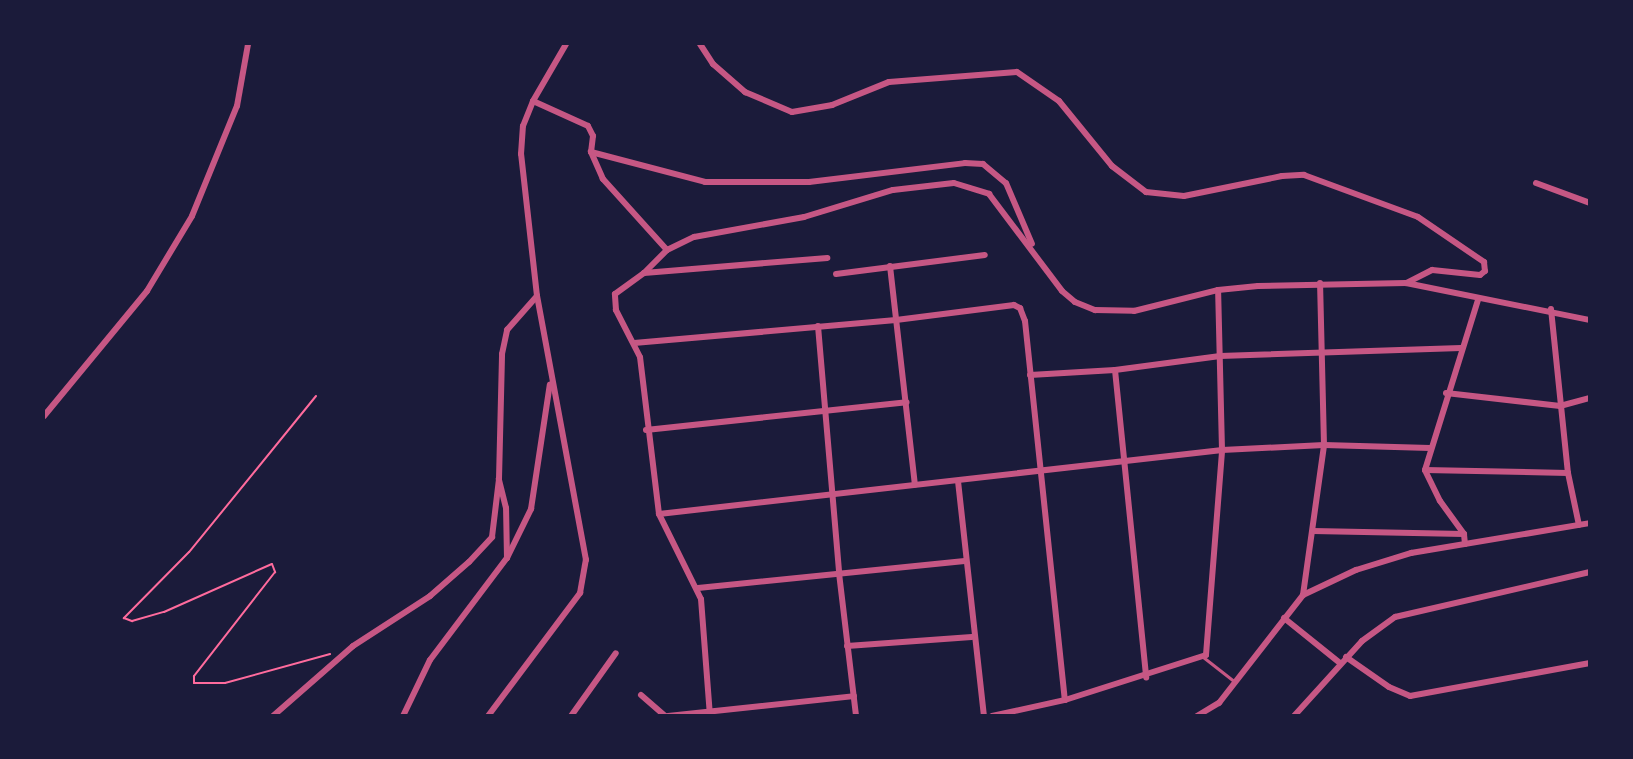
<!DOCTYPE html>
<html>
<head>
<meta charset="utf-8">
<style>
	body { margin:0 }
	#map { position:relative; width:1633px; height:759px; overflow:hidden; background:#1b1b3a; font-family:"PT Sans",sans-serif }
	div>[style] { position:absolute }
	.path>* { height:2px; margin:-1px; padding:0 1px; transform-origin:1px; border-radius:1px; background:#ff6b9d }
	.service>* { height:3px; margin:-1.5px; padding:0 1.5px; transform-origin:1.5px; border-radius:1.5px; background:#c65784 }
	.minor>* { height:6px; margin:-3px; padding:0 3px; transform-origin:3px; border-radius:3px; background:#c65784 }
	span { translate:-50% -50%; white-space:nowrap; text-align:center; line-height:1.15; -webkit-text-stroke:4.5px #1b1b3a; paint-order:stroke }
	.frame { position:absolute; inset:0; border:45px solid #1b1b3a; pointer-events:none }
</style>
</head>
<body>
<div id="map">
	<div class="path">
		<div style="left:316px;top:396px;width:201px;rotate:129.1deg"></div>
		<div style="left:189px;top:552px;width:93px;rotate:134.6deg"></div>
		<div style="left:124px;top:618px;width:9px;rotate:21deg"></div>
		<div style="left:132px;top:621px;width:33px;rotate:-16deg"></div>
		<div style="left:164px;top:612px;width:118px;rotate:-24deg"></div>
		<div style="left:272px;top:564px;width:9px;rotate:69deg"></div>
		<div style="left:275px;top:572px;width:132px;rotate:127.9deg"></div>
		<div style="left:194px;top:676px;width:7px;rotate:90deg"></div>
		<div style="left:194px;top:683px;width:31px"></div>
		<div style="left:225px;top:683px;width:109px;rotate:-15.4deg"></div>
	</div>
	<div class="service">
		<div style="left:1203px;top:657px;width:41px;rotate:38deg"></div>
	</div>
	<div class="minor">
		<div style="left:700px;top:44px;width:24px;rotate:57deg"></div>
		<div style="left:713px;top:64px;width:43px;rotate:41.2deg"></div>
		<div style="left:745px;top:92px;width:51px;rotate:23.1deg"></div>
		<div style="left:792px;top:112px;width:41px;rotate:-9.9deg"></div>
		<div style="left:832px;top:105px;width:61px;rotate:-22deg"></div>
		<div style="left:889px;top:82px;width:128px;rotate:-4.5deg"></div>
		<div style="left:1017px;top:72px;width:51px;rotate:34.6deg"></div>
		<div style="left:1059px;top:101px;width:84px;rotate:50.8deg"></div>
		<div style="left:1112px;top:166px;width:43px;rotate:37.4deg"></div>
		<div style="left:1146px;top:192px;width:38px;rotate:6deg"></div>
		<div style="left:1184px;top:196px;width:100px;rotate:-11.5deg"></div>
		<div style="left:1282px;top:176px;width:22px;rotate:-3deg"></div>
		<div style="left:1304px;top:175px;width:121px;rotate:20.2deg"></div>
		<div style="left:1418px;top:217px;width:80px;rotate:34.3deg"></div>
		<div style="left:1484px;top:262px;width:9px;rotate:84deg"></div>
		<div style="left:1485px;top:271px;width:6px;rotate:141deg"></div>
		<div style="left:1480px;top:275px;width:48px;rotate:-174.1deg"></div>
		<div style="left:1432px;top:270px;width:29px;rotate:153deg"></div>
		<div style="left:533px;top:101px;width:60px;rotate:24.4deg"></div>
		<div style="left:588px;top:126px;width:11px;rotate:63deg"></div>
		<div style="left:593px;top:136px;width:16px;rotate:97deg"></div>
		<div style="left:1536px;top:183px;width:58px;rotate:20.3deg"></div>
		<div style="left:667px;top:250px;width:96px;rotate:-132deg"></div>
		<div style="left:603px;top:179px;width:30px;rotate:-114deg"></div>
		<div style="left:591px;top:152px;width:118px;rotate:14.7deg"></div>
		<div style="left:705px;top:182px;width:104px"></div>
		<div style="left:809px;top:182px;width:157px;rotate:-6.9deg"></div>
		<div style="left:965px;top:163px;width:18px;rotate:3deg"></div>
		<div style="left:983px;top:164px;width:30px;rotate:40deg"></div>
		<div style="left:1006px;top:183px;width:66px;rotate:66.9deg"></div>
		<div style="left:890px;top:266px;width:220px;rotate:83.5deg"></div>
		<div style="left:644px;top:273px;width:33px;rotate:-45deg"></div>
		<div style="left:667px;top:250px;width:30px;rotate:-26deg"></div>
		<div style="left:694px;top:237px;width:112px;rotate:-10.3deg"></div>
		<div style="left:804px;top:217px;width:93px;rotate:-16.9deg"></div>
		<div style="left:893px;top:190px;width:61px;rotate:-6.5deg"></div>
		<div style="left:954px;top:183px;width:37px;rotate:17deg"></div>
		<div style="left:989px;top:194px;width:121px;rotate:53deg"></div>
		<div style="left:1062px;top:291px;width:17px;rotate:40deg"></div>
		<div style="left:1075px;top:302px;width:22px;rotate:22deg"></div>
		<div style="left:1095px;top:310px;width:39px;rotate:1deg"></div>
		<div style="left:1134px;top:311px;width:87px;rotate:-14deg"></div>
		<div style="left:1218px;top:290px;width:40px;rotate:-5.7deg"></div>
		<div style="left:1258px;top:286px;width:148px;rotate:-1.2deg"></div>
		<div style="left:1406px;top:283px;width:188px;rotate:11.4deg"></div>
		<div style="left:836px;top:274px;width:150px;rotate:-7.3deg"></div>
		<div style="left:1551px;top:309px;width:165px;rotate:84.1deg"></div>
		<div style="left:1568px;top:473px;width:53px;rotate:78.1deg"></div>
		<div style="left:818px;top:326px;width:248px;rotate:85.1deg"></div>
		<div style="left:839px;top:573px;width:144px;rotate:83.2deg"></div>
		<div style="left:634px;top:343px;width:263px;rotate:-5deg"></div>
		<div style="left:896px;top:320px;width:119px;rotate:-7.2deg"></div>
		<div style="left:1014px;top:305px;width:7px;rotate:27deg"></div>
		<div style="left:1020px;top:308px;width:14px;rotate:69deg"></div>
		<div style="left:1025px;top:321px;width:381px;rotate:84deg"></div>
		<div style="left:1115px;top:370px;width:309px;rotate:84.2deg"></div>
		<div style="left:1030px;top:375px;width:85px;rotate:-3.4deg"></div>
		<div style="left:1115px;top:370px;width:106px;rotate:-7.6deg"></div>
		<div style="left:1220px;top:356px;width:241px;rotate:-1.9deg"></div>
		<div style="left:1446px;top:393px;width:115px;rotate:6.5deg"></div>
		<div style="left:1560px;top:406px;width:31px;rotate:-15deg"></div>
		<div style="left:44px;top:416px;width:162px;rotate:-50.5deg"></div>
		<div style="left:147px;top:291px;width:87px;rotate:-59deg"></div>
		<div style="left:192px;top:216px;width:119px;rotate:-67.8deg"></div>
		<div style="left:237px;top:106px;width:63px;rotate:-79.9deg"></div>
		<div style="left:646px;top:430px;width:262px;rotate:-6.1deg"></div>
		<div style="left:1425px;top:470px;width:143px;rotate:1.2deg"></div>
		<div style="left:958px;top:481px;width:236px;rotate:83.7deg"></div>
		<div style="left:659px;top:514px;width:567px;rotate:-6.49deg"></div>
		<div style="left:1222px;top:450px;width:102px;rotate:-2.8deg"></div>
		<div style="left:1324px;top:445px;width:106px;rotate:1.6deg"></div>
		<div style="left:1313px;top:531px;width:151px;rotate:1.1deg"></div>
		<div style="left:1465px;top:544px;width:10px;rotate:-96deg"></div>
		<div style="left:1464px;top:534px;width:41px;rotate:-126deg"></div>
		<div style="left:1440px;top:501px;width:34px;rotate:-116deg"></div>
		<div style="left:1425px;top:470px;width:178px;rotate:-72.7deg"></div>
		<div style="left:507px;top:558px;width:55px;rotate:-63.9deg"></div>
		<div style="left:531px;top:509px;width:126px;rotate:-81.4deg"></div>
		<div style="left:698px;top:588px;width:268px;rotate:-5.8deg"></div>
		<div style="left:1303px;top:595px;width:151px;rotate:-82deg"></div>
		<div style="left:1324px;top:445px;width:162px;rotate:-91.4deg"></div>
		<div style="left:1284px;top:618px;width:72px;rotate:38.8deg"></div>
		<div style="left:847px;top:646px;width:125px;rotate:-4.1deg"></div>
		<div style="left:1346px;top:657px;width:52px;rotate:34.9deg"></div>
		<div style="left:1389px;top:687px;width:23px;rotate:23deg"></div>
		<div style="left:1410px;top:696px;width:183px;rotate:-10.4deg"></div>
		<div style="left:641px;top:695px;width:32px;rotate:41deg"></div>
		<div style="left:273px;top:716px;width:106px;rotate:-41.2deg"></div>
		<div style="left:353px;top:646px;width:92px;rotate:-33deg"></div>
		<div style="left:430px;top:596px;width:52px;rotate:-41.1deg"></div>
		<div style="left:469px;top:562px;width:34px;rotate:-47deg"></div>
		<div style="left:492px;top:537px;width:58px;rotate:-83.1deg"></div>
		<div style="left:403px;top:716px;width:62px;rotate:-64.3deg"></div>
		<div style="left:430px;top:660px;width:128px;rotate:-53deg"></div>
		<div style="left:507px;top:558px;width:50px;rotate:-91.1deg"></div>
		<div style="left:506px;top:508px;width:30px;rotate:-104deg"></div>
		<div style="left:499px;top:479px;width:125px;rotate:-88.6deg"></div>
		<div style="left:502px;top:354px;width:25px;rotate:-78deg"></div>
		<div style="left:507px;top:330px;width:45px;rotate:-48.6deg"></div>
		<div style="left:488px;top:716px;width:154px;rotate:-53.2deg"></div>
		<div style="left:580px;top:593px;width:34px;rotate:-80deg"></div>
		<div style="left:586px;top:560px;width:269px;rotate:-100.5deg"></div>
		<div style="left:537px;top:296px;width:143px;rotate:-96.4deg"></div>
		<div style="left:521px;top:154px;width:28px;rotate:-86deg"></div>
		<div style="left:523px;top:126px;width:27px;rotate:-68deg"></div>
		<div style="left:533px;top:101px;width:66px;rotate:-59.9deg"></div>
		<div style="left:571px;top:716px;width:77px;rotate:-54.5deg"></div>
		<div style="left:668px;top:716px;width:187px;rotate:-6.1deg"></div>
		<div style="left:710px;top:716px;width:117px;rotate:-94.4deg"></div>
		<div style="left:701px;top:599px;width:95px;rotate:-116.3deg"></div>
		<div style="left:659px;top:514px;width:158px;rotate:-96.9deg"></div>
		<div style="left:640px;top:357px;width:53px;rotate:-117.1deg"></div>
		<div style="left:616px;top:310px;width:16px;rotate:-94deg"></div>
		<div style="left:615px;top:294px;width:36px;rotate:-36deg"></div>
		<div style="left:644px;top:273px;width:184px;rotate:-4.7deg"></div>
		<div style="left:992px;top:716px;width:75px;rotate:-12.4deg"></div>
		<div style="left:1065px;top:700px;width:148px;rotate:-17.7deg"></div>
		<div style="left:1206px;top:655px;width:206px;rotate:-85.5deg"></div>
		<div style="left:1222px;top:450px;width:160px;rotate:-91.4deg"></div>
		<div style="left:1197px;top:716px;width:26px;rotate:-31deg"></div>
		<div style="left:1219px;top:703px;width:137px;rotate:-52.1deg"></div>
		<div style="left:1303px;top:595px;width:59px;rotate:-25.3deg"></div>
		<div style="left:1356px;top:570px;width:58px;rotate:-17.2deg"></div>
		<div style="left:1411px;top:553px;width:181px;rotate:-9.5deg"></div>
		<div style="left:1294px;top:716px;width:101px;rotate:-47.8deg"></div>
		<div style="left:1362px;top:641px;width:41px;rotate:-36deg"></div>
		<div style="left:1395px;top:617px;width:200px;rotate:-13deg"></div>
	</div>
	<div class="frame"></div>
</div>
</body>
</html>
